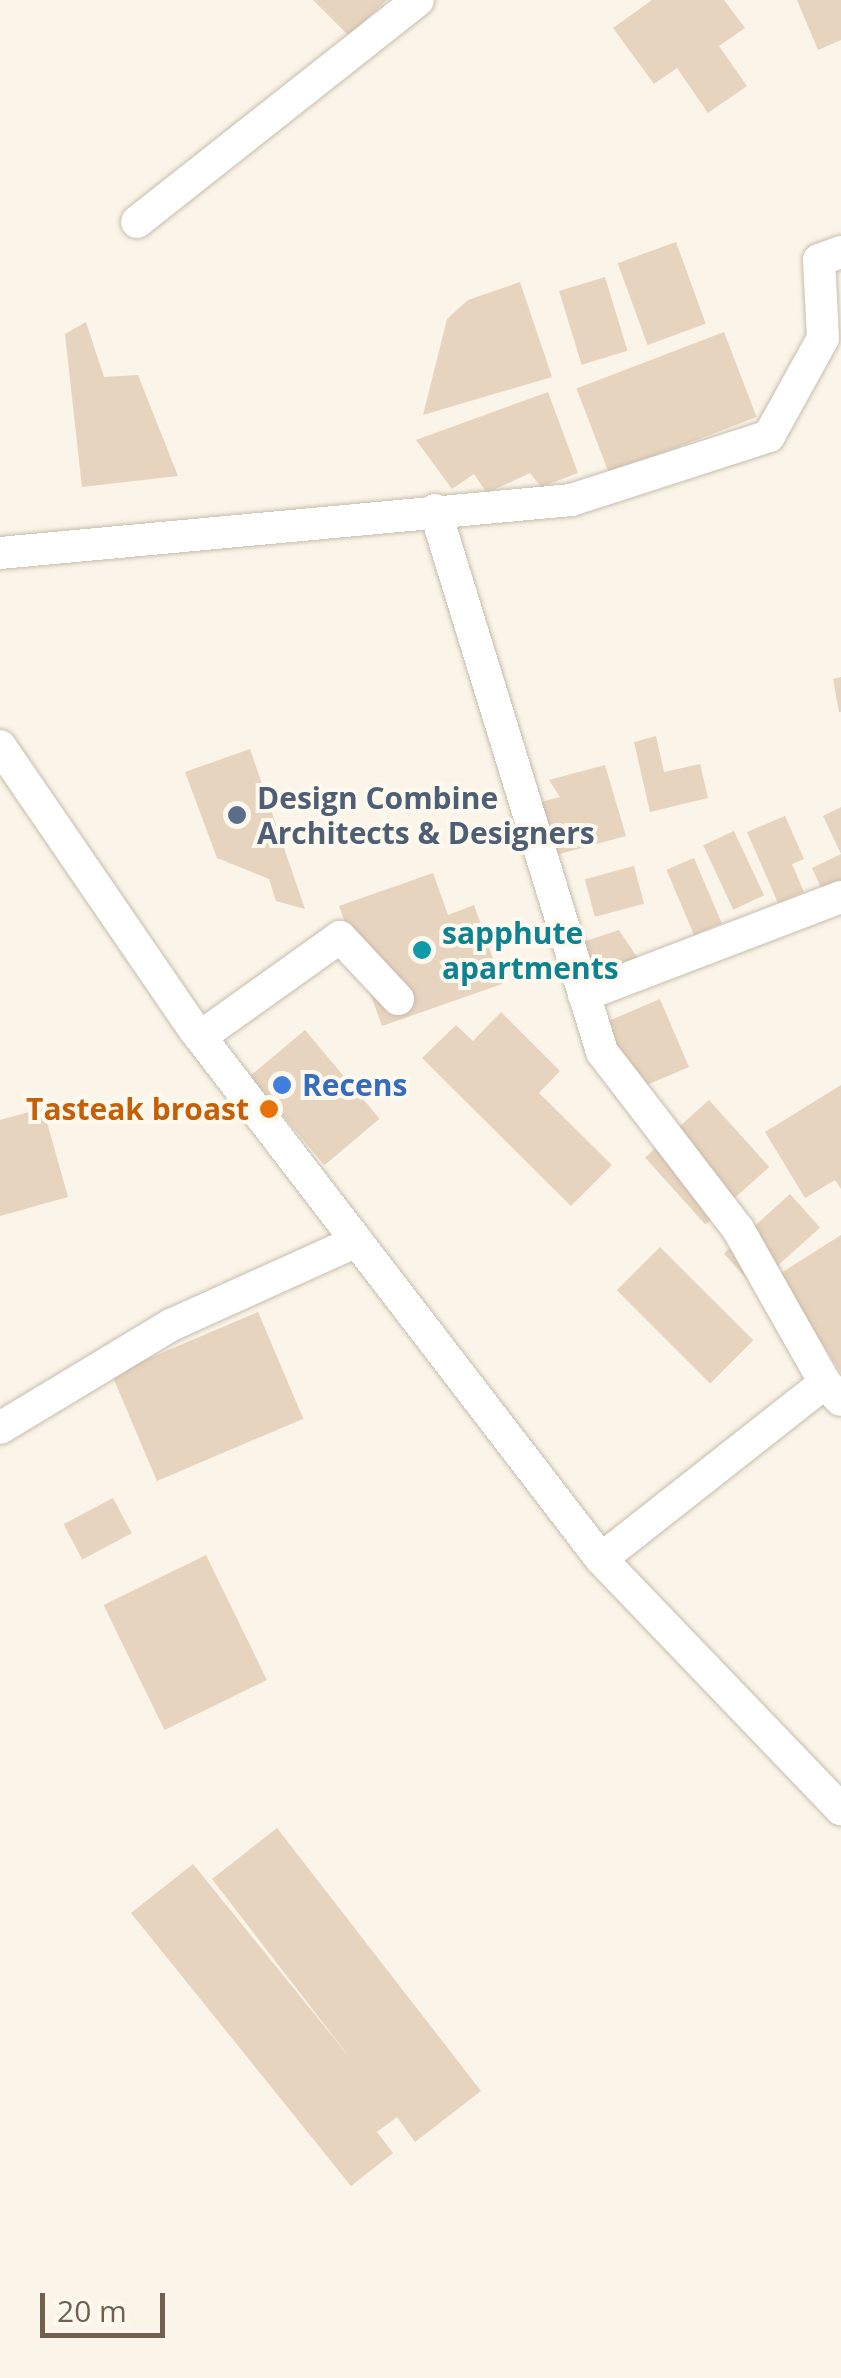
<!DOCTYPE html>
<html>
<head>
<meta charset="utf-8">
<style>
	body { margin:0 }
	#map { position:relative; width:841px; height:2378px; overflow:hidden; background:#faf5e8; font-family:"Open Sans",sans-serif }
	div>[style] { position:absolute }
	.building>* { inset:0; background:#e7d4be; transform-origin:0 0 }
	.roads { filter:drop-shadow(0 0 2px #c7bcad) drop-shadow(0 0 2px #c7bcad) }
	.minor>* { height:32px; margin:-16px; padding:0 16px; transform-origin:16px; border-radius:16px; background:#fff }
	.dots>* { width:28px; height:28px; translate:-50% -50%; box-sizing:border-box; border:5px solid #fdf9ee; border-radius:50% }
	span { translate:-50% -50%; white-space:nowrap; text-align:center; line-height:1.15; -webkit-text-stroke:8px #fdf9ee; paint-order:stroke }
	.service-label { font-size:30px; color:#4e5e75; font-weight:700 }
	.left { translate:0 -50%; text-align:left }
	.culture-label { font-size:30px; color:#0d838f; font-weight:700 }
	.shop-label { font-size:30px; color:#366cbe; font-weight:700 }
	.food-label { font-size:30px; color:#c56008; font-weight:700 }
	.right { translate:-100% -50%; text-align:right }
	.scale { position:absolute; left:40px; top:2293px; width:125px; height:45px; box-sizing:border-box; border:5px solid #71604f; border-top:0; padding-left:12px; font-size:30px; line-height:35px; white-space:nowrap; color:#71604f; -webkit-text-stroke:8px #fdf9ee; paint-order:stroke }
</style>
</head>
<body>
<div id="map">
	<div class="building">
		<div style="clip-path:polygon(313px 0,387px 0,349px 36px)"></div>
		<div style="clip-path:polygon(652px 0,724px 0,745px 28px,719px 46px,747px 86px,708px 113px,677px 68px,654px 84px,613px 28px)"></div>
		<div style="clip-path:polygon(797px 0,841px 0,841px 40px,818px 50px)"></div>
		<div style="left:676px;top:242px;width:87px;height:62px;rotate:70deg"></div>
		<div style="left:605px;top:277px;width:77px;height:48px;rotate:73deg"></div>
		<div style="clip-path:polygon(520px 282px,552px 377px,423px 415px,447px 319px,468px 300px)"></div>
		<div style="clip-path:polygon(86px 322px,104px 377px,138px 375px,178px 476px,82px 487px,65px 334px)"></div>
		<div style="left:724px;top:332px;width:91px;height:158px;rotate:69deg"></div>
		<div style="clip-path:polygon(548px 392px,578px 473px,541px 487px,530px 473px,487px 493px,474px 474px,452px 489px,416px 440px)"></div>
		<div style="clip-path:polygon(841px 677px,841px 712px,839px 712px,833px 679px)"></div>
		<div style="clip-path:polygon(656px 736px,664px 772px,700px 764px,708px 798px,650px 812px,634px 742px)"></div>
		<div style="clip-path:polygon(250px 749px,305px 909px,276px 901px,269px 879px,217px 858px,185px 772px)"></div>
		<div style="clip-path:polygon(605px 765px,626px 836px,556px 855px,541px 802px,560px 797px,549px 780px)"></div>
		<div style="clip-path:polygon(841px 807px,841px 888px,825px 896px,812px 868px,841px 854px,823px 816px)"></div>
		<div style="clip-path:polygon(785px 816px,804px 859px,792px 864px,804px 892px,778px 903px,747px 832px)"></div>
		<div style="left:734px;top:831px;width:71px;height:34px;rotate:65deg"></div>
		<div style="left:694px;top:858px;width:71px;height:30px;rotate:67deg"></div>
		<div style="left:634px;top:866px;width:39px;height:51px;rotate:75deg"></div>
		<div style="clip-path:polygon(433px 873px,448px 915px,474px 905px,502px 984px,382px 1026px,339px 906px)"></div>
		<div style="clip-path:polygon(619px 930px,639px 960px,594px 974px,583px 942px)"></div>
		<div style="left:660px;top:999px;width:74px;height:80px;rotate:67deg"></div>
		<div style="clip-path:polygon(501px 1012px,560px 1071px,539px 1093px,612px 1165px,571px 1206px,422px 1058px,456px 1025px,473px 1041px)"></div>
		<div style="left:305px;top:1030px;width:116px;height:72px;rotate:50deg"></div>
		<div style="clip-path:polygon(841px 1085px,841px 1189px,835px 1180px,805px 1198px,765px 1132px)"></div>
		<div style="left:709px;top:1100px;width:90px;height:86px;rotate:48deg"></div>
		<div style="clip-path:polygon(43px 1108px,68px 1197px,0 1216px,0 1120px)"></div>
		<div style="left:790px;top:1194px;width:45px;height:89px;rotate:48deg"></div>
		<div style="clip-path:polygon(841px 1235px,841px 1373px,778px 1275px)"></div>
		<div style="left:660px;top:1247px;width:132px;height:61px;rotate:45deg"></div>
		<div style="left:258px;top:1312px;width:116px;height:159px;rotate:67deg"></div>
		<div style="left:113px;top:1498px;width:40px;height:56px;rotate:62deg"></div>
		<div style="left:206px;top:1555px;width:139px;height:114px;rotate:64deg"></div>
		<div style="clip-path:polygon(277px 1828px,481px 2091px,415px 2142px,397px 2117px,377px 2132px,393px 2153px,351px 2186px,131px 1913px,193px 1864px,351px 2059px,212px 1879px)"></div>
	</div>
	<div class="roads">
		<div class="minor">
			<div style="left:137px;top:222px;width:358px;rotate:-38.3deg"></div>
			<div style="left:435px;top:510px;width:567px;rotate:72.87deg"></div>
			<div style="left:602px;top:1052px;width:223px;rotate:52.5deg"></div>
			<div style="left:738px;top:1229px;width:177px;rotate:60.5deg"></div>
			<div style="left:825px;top:1383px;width:23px;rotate:47deg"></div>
			<div style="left:0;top:553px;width:573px;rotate:-5.3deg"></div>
			<div style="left:571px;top:500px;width:208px;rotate:-17.9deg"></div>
			<div style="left:769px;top:436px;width:112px;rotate:-61.1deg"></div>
			<div style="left:823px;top:338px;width:78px;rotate:-92.9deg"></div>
			<div style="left:819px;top:260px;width:23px;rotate:-20deg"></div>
			<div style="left:0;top:746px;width:343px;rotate:55.6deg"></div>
			<div style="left:194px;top:1029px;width:668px;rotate:52.48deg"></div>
			<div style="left:601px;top:1559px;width:347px;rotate:46.2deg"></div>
			<div style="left:584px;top:995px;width:275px;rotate:-20.9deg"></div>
			<div style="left:200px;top:1037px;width:172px;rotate:-35.5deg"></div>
			<div style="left:340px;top:937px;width:85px;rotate:46.9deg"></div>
			<div style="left:0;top:1428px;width:200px;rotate:-31.1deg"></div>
			<div style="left:171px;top:1325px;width:204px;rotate:-24.3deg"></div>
			<div style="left:601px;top:1559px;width:285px;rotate:-38.2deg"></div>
		</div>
	</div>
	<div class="dots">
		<div style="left:237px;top:815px;background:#5c6f8a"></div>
		<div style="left:422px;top:950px;background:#0f9aa8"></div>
		<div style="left:282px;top:1085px;background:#3f7fe0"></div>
		<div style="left:269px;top:1109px;background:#e8710a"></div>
	</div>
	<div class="service-label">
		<span class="left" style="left:257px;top:815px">Design Combine<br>Architects &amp; Designers</span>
	</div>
	<div class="culture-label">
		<span class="left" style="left:442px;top:950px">sapphute<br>apartments</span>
	</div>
	<div class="shop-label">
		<span class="left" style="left:302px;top:1085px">Recens</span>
	</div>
	<div class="food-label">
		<span class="right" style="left:249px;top:1109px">Tasteak broast</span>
	</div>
	<div class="scale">20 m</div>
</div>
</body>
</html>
